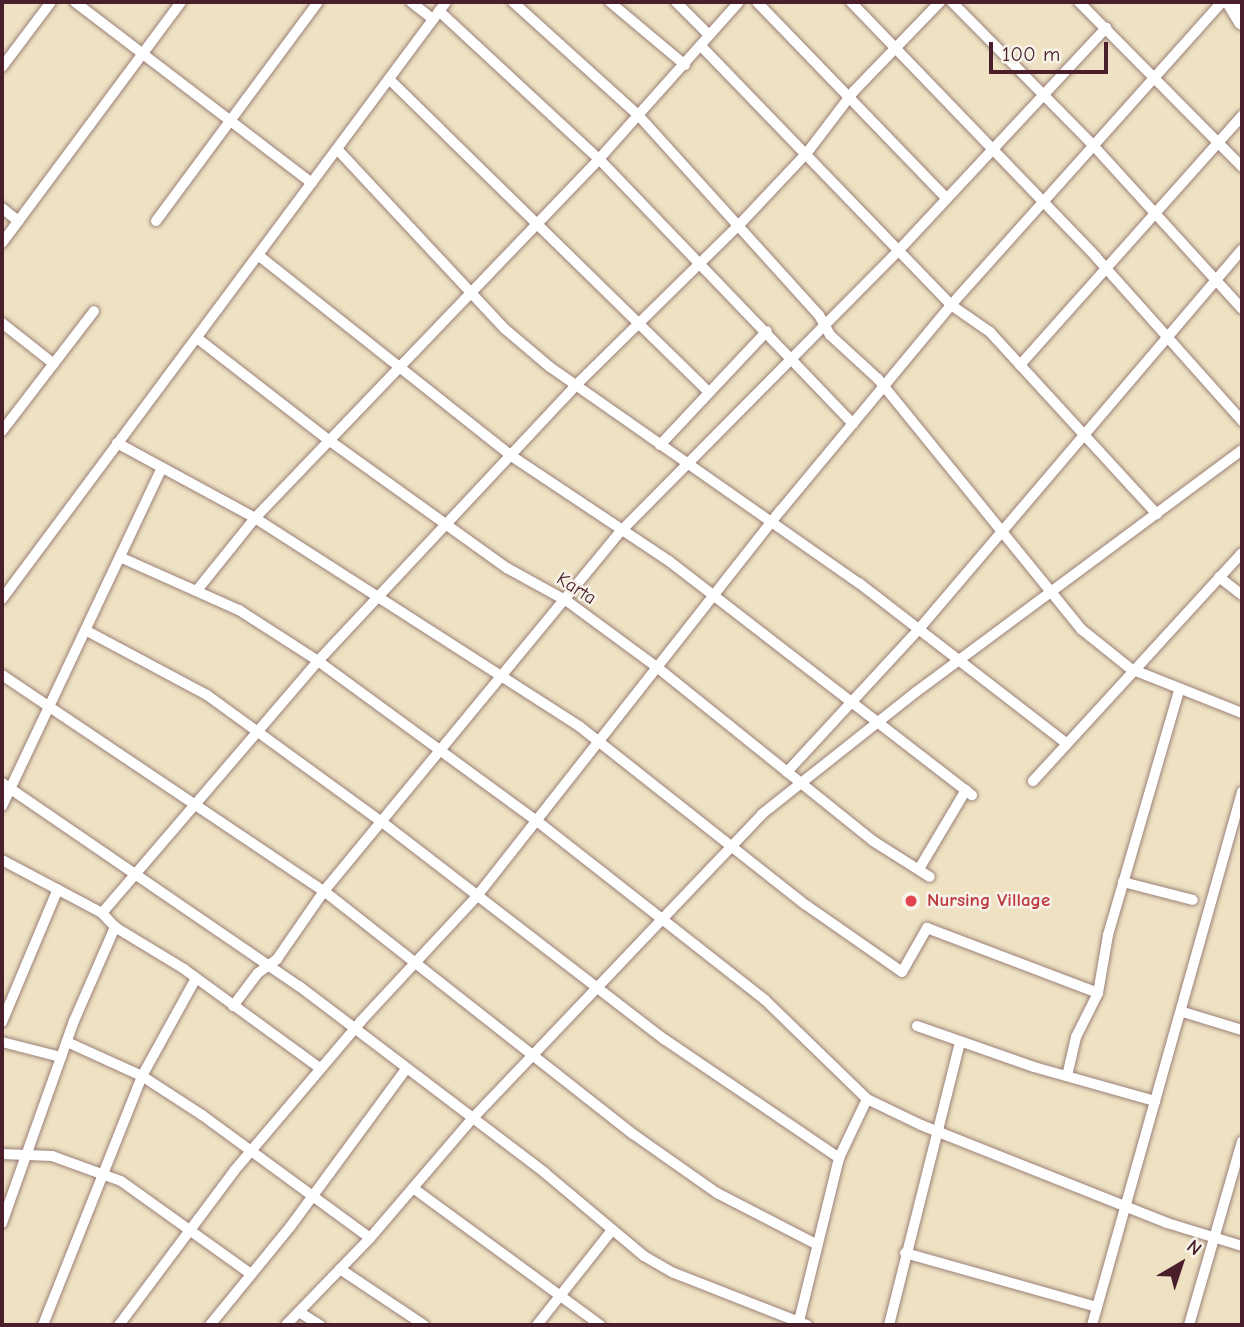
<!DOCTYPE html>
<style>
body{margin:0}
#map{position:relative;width:1244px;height:1327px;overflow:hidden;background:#eee2c3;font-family:"Comic Neue",sans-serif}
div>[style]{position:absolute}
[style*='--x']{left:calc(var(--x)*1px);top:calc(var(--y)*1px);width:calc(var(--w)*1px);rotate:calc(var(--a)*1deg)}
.roads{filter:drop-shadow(0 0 2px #9c8077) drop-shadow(0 0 2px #9c8077)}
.minor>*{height:10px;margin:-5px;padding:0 5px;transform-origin:5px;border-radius:5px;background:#fff}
.trunk>*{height:16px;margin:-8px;padding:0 8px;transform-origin:8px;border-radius:8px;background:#fff}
.dots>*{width:19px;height:19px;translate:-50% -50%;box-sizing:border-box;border:4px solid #f7f3e8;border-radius:50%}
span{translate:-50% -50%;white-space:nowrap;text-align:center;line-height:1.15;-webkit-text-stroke:5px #f7f3e8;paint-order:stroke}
.street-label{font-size:19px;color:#4a1f2b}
.health-label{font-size:19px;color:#be3a42;font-weight:700}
.left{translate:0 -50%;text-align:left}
.frame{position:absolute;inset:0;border:4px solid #4a1f2b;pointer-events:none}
.north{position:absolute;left:1146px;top:1229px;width:70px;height:70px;-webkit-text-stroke:5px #f7f3e8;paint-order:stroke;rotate:39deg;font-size:19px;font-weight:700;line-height:28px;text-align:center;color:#4a1f2b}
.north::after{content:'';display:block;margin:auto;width:24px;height:32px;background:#4a1f2b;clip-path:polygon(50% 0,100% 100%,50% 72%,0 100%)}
.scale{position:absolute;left:989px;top:42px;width:119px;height:32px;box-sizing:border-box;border:4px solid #4a1f2b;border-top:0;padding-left:9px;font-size:21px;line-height:24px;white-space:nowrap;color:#4a1f2b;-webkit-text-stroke:5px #f7f3e8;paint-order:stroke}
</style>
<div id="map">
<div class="roads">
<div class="minor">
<div style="--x:75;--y:2;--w:298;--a:37.4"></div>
<div style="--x:411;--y:2;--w:28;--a:38"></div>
<div style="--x:513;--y:2;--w:170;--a:42.1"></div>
<div style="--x:639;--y:116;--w:268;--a:47.9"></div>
<div style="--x:819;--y:315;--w:23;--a:61"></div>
<div style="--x:830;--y:335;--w:65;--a:42.5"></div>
<div style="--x:878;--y:379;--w:322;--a:50.9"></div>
<div style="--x:1081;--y:629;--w:64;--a:38.7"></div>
<div style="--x:1131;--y:669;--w:119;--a:21.6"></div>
<div style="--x:610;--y:2;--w:98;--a:40"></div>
<div style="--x:676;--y:2;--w:47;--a:45"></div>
<div style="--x:757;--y:2;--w:272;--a:46"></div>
<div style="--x:851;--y:2;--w:354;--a:46.1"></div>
<div style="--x:1096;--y:257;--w:220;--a:48.3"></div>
<div style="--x:952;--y:2;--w:199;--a:45.4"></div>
<div style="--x:1092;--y:144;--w:223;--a:47.7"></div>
<div style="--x:1079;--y:2;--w:232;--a:45.3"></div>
<div style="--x:439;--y:11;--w:218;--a:42.8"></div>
<div style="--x:599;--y:159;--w:367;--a:46.2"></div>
<div style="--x:701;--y:46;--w:360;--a:46"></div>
<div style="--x:951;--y:305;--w:47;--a:34.7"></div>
<div style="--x:990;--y:332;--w:247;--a:47.5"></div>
<div style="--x:2;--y:67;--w:81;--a:-53"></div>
<div style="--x:389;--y:79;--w:448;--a:44.4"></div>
<div style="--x:337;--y:149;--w:246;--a:47"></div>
<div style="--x:505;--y:329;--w:59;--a:40.2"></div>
<div style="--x:550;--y:367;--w:377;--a:35"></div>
<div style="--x:859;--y:583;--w:262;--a:37.7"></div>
<div style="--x:2;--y:208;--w:21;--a:39"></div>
<div style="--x:156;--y:221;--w:272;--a:-53.5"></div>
<div style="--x:2;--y:243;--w:300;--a:-53.4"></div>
<div style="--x:258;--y:255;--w:322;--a:38.4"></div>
<div style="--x:510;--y:455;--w:191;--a:33.7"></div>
<div style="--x:669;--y:561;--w:383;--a:37.7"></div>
<div style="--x:2;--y:323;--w:66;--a:38.3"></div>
<div style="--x:197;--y:338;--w:168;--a:37.8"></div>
<div style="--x:330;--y:441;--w:218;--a:35.7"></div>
<div style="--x:507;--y:568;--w:68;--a:28.8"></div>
<div style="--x:567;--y:601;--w:113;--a:36.4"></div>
<div style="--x:658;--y:668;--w:276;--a:38.8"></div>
<div style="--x:873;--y:841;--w:67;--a:32.3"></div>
<div style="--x:1020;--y:365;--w:334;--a:-48.3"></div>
<div style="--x:2;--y:431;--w:151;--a:-52.5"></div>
<div style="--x:117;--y:443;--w:157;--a:28.5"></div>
<div style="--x:255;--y:518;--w:385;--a:32.7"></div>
<div style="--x:579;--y:726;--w:289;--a:38.3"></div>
<div style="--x:806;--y:905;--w:117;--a:34.9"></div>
<div style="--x:902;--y:972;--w:51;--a:-60.4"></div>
<div style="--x:927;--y:928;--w:183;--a:20.8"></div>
<div style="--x:660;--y:445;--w:156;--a:-46.8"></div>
<div style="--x:122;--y:558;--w:128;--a:24"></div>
<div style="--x:239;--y:610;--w:94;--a:32.8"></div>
<div style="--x:318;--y:661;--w:271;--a:36.2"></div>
<div style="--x:537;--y:821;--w:290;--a:38.1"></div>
<div style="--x:765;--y:1000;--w:142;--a:44.1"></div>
<div style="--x:867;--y:1099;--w:60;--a:25.7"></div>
<div style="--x:921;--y:1125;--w:265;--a:21.7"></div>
<div style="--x:1167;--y:1223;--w:78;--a:17"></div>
<div style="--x:1219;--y:577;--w:29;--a:38"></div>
<div style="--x:198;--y:589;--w:91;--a:-51.2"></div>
<div style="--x:255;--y:518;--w:497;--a:-46.2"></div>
<div style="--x:599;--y:159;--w:210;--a:-48.3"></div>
<div style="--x:2;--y:599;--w:744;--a:-53.36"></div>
<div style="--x:87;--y:631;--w:136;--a:28.1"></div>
<div style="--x:207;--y:695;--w:216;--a:36"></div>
<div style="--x:382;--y:822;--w:356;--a:37.6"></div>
<div style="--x:664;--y:1039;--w:212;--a:34.2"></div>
<div style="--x:2;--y:675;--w:388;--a:33.9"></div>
<div style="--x:324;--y:891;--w:393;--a:38.2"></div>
<div style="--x:633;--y:1134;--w:103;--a:35.1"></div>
<div style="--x:717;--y:1193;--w:111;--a:27.3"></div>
<div style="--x:787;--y:772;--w:195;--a:-47.3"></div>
<div style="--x:919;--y:629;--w:498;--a:-49.6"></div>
<div style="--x:1033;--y:781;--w:309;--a:-47.5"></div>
<div style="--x:2;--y:783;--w:360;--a:34.4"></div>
<div style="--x:299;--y:986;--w:309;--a:37.2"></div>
<div style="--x:545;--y:1173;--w:129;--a:40"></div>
<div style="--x:644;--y:1256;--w:34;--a:30"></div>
<div style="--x:674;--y:1273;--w:143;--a:21.4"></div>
<div style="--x:2;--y:806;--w:374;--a:-64.7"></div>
<div style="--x:2;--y:860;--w:113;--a:27.9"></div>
<div style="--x:102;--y:913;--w:19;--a:47"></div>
<div style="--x:115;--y:927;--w:81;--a:31.3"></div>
<div style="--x:184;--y:969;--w:168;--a:36.1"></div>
<div style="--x:919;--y:869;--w:92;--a:-59.3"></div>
<div style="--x:1123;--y:882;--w:72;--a:14.4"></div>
<div style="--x:102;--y:913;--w:332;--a:-49.4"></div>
<div style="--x:318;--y:661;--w:376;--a:-46.9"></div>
<div style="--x:575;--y:386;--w:230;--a:-44.5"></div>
<div style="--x:739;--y:225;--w:98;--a:-46.7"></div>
<div style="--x:806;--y:154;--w:79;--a:-52.7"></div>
<div style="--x:854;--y:91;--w:124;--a:-46"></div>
<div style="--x:233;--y:1006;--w:41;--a:-52.9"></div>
<div style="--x:258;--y:973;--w:24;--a:-36"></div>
<div style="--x:277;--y:959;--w:83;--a:-55.3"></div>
<div style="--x:324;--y:891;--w:468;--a:-50.5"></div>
<div style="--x:622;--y:530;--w:394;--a:-45.3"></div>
<div style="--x:899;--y:250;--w:304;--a:-47"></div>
<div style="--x:1183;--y:1012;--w:62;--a:17"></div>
<div style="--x:2;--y:1022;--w:144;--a:-67.2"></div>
<div style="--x:917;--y:1026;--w:124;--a:19.3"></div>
<div style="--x:1034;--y:1067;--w:126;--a:15.7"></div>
<div style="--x:2;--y:1042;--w:61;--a:14.3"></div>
<div style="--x:67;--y:1042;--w:82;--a:24.4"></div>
<div style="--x:142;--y:1076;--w:72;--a:33"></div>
<div style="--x:202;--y:1115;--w:208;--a:36.2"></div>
<div style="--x:1067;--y:1076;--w:40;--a:-77"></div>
<div style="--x:1076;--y:1037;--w:49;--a:-63.4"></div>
<div style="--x:1098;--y:993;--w:59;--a:-80.2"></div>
<div style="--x:1108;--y:935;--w:254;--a:-73.8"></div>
<div style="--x:2;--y:1154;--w:50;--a:2.3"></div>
<div style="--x:52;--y:1156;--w:73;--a:19.9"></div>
<div style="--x:121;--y:1181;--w:160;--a:35.6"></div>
<div style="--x:413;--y:1188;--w:232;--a:36.2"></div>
<div style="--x:2;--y:1223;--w:214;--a:-70.4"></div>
<div style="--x:74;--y:1021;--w:103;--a:-66.4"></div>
<div style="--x:905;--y:1253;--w:199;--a:15.7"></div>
<div style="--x:340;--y:1269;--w:101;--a:33.7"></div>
<div style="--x:299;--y:1312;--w:25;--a:32"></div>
<div style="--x:43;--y:1325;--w:268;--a:-68.3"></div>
<div style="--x:142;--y:1076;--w:112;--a:-61.1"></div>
<div style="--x:119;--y:1325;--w:192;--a:-53.2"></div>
<div style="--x:234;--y:1171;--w:197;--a:-49.7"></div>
<div style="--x:361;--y:1021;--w:171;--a:-47.1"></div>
<div style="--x:477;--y:896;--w:491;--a:-51.8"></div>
<div style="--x:781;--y:510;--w:266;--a:-50.3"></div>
<div style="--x:951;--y:305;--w:407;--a:-48.2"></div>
<div style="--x:210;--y:1325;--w:127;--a:-50.8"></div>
<div style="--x:290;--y:1227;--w:196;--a:-53.7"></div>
<div style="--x:286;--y:1325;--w:121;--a:-46"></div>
<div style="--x:370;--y:1238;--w:155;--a:-49.4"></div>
<div style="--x:471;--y:1120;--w:422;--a:-46.4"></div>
<div style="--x:762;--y:814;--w:196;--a:-38.4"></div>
<div style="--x:916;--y:692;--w:406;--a:-36.6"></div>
<div style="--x:537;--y:1325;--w:121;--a:-51.7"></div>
<div style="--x:798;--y:1325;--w:172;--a:-76.2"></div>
<div style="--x:839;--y:1158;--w:65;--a:-64.6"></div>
<div style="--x:889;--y:1325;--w:292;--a:-75.9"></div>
<div style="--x:1092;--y:1325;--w:554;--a:-74.28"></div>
<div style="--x:1189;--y:1325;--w:191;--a:-73.9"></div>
</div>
<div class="trunk">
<div style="--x:1230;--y:2;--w:23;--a:59"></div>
</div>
</div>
<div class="dots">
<div style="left:911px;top:901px;background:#e0444e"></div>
</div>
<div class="street-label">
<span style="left:576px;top:589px;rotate:33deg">Karta</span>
</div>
<div class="health-label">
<span class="left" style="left:927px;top:901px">Nursing Village</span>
</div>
<div class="frame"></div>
<div class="north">N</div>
<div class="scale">100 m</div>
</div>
